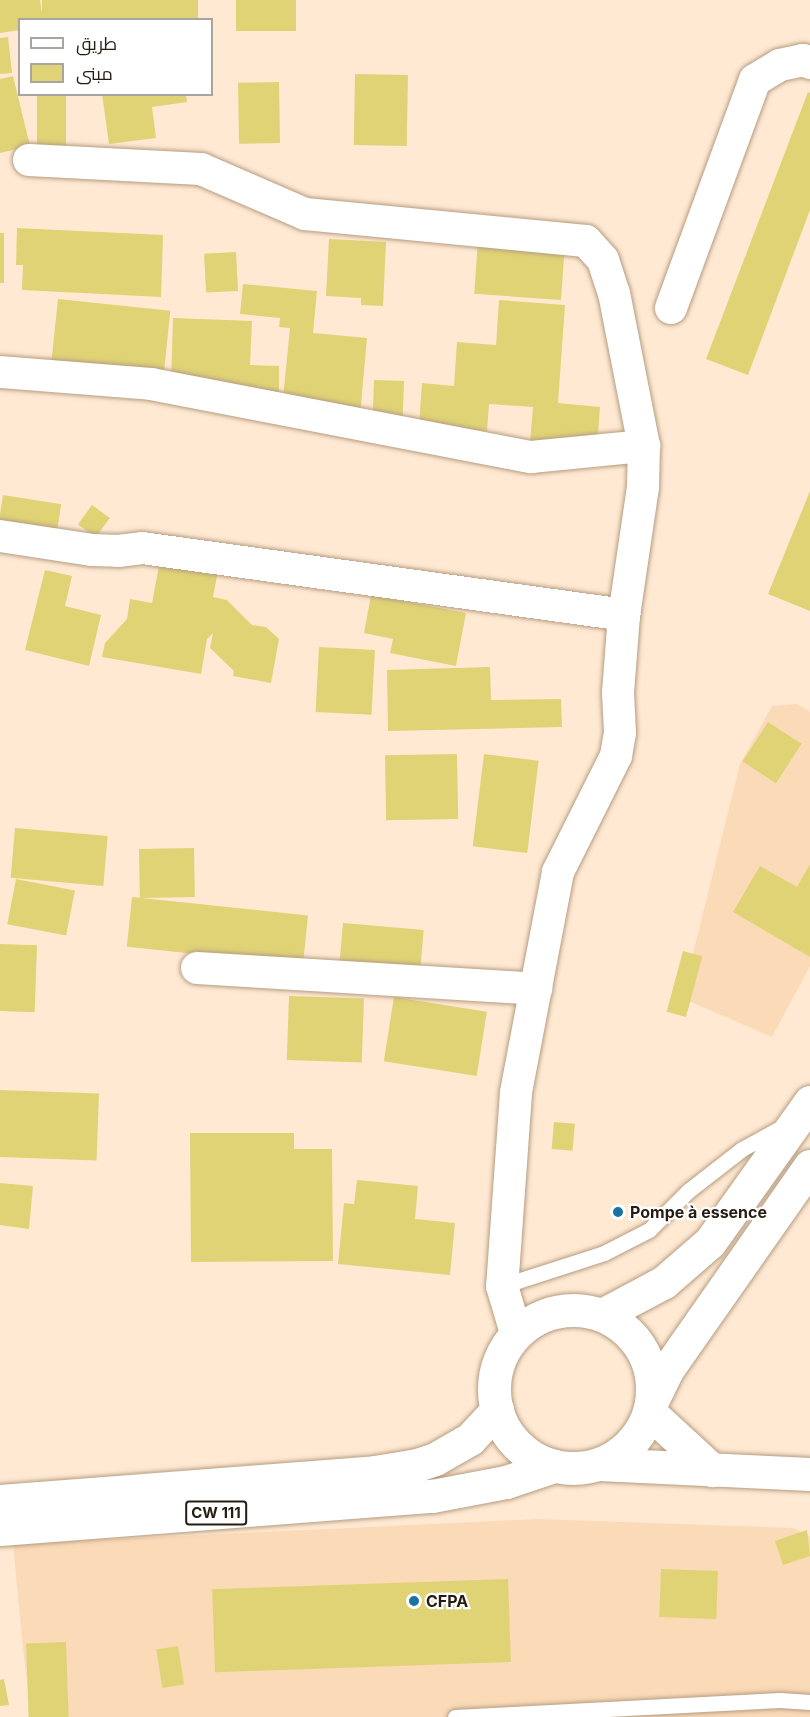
<!DOCTYPE html>
<meta charset="utf-8">
<style>
body{margin:0}
#map{position:relative;width:810px;height:1717px;overflow:hidden;background:#ffe9d2;font-family:Inter,Cairo,sans-serif}
div>[style]{position:absolute}
[style*='--x']{left:calc(var(--x)*1px);top:calc(var(--y)*1px);width:calc(var(--w)*1px);rotate:calc(var(--a)*1deg)}
.built>*{inset:0;background:#fbdab7}
.building>*{inset:0;background:#dfd376;transform-origin:0 0}
.roads{filter:drop-shadow(0 0 2px #b69d82) drop-shadow(0 0 2px #b69d82)}
.service>*{height:15px;margin:-7.5px;padding:0 7.5px;transform-origin:7.5px;border-radius:7.5px;background:#fff}
.minor>*{height:32px;margin:-16px;padding:0 16px;transform-origin:16px;border-radius:16px;background:#fff}
.tertiary>*{height:33px;margin:-16.5px;padding:0 16.5px;transform-origin:16.5px;border-radius:16.5px;background:#fff}
.primary>*{height:33px;margin:-16.5px;padding:0 16.5px;transform-origin:16.5px;border-radius:16.5px;background:#fff}
.primary>.ring{margin:-16.5px;padding:0;box-sizing:content-box;background:none;border:33px solid #fff;border-radius:50%}
.dots>*{width:16px;height:16px;translate:-50% -50%;box-sizing:border-box;border:3px solid #fff;border-radius:50%}
span{translate:-50% -50%;white-space:nowrap;text-align:center;line-height:1.15;-webkit-text-stroke:4.5px #fff;paint-order:stroke}
.shield-label span{padding:2px 4px;background:#fff;border:2px solid;border-radius:4px;-webkit-text-stroke-width:0}
.shield-label{font-size:15px;color:#261c12;font-weight:700}
.poi-label{font-size:16px;color:#261c12;font-weight:700}
.left{translate:0 -50%;text-align:left}
.legend{position:absolute;left:18px;top:18px;width:195px;height:78px;box-sizing:border-box;background:#fff;border:2px solid #a8a4a0;margin:0;padding:8px 10px;list-style:none;font-size:18px;color:#261c12}
.legend li{display:flex;align-items:center;gap:12px;height:30px}
.legend b{width:30px;border:2px solid #a8a4a0}
</style>
<div id="map">
<div class="built">
<div style="clip-path:polygon(797px 704px,810px 712px,810px 966px,772px 1037px,682px 998px,740px 764px,772px 706px)"></div>
<div style="clip-path:polygon(538px 1519px,793px 1528px,810px 1536px,810px 1717px,32px 1717px,24px 1658px,13px 1544px)"></div>
</div>
<div class="building">
<div style="clip-path:polygon(0 0,40px 0,43px 20px,20px 20px,20px 30px,0 33px)"></div>
<div style="left:42px;top:0;width:156px;height:20px"></div>
<div style="left:236px;top:0;width:60px;height:31px"></div>
<div style="clip-path:polygon(8px 37px,12px 73px,0 74px,0 38px)"></div>
<div style="left:355px;top:74px;width:53px;height:71px;rotate:1deg"></div>
<div style="clip-path:polygon(13px 76px,30px 146px,0 153px,0 79px)"></div>
<div style="left:279px;top:82px;width:61px;height:41px;rotate:89deg"></div>
<div style="clip-path:polygon(808px 92px,810px 93px,810px 210px,748px 375px,706px 359px)"></div>
<div style="left:37px;top:94px;width:29px;height:62px"></div>
<div style="clip-path:polygon(102px 94px,186px 94px,187px 102px,152px 107px,156px 138px,109px 144px)"></div>
<div style="clip-path:polygon(17px 228px,163px 235px,161px 297px,22px 290px,23px 265px,16px 265px)"></div>
<div style="left:0;top:233px;width:4px;height:50px"></div>
<div style="clip-path:polygon(329px 239px,386px 242px,383px 306px,361px 305px,361px 298px,326px 296px)"></div>
<div style="left:478px;top:240px;width:87px;height:54px;rotate:4deg"></div>
<div style="left:236px;top:252px;width:39px;height:32px;rotate:87deg"></div>
<div style="clip-path:polygon(243px 284px,317px 291px,313px 333px,367px 338px,360px 416px,282px 408px,290px 328px,279px 327px,280px 318px,240px 314px)"></div>
<div style="left:58px;top:299px;width:113px;height:72px;rotate:6deg"></div>
<div style="clip-path:polygon(499px 300px,565px 305px,558px 403px,600px 407px,597px 448px,530px 443px,533px 407px,489px 404px,487px 431px,419px 425px,422px 383px,454px 386px,457px 342px,496px 345px)"></div>
<div style="clip-path:polygon(173px 318px,252px 321px,250px 365px,279px 366px,279px 394px,171px 385px)"></div>
<div style="left:374px;top:380px;width:30px;height:40px;rotate:2deg"></div>
<div style="clip-path:polygon(810px 491px,810px 611px,768px 594px)"></div>
<div style="left:3px;top:495px;width:59px;height:38px;rotate:9deg"></div>
<div style="left:92px;top:505px;width:22px;height:24px;rotate:36deg"></div>
<div style="clip-path:polygon(159px 566px,219px 566px,213px 597px,227px 600px,252px 625px,266px 627px,279px 639px,271px 683px,233px 676px,234px 671px,210px 648px,213px 633px,207px 639px,201px 674px,102px 657px,105px 643px,127px 619px,130px 599px,152px 603px)"></div>
<div style="clip-path:polygon(45px 570px,72px 576px,65px 606px,101px 615px,89px 666px,25px 650px)"></div>
<div style="clip-path:polygon(371px 595px,466px 613px,456px 666px,390px 653px,393px 639px,364px 633px)"></div>
<div style="left:319px;top:647px;width:56px;height:65px;rotate:3deg"></div>
<div style="clip-path:polygon(490px 667px,491px 700px,561px 699px,562px 727px,388px 731px,387px 670px)"></div>
<div style="left:768px;top:722px;width:40px;height:47px;rotate:33deg"></div>
<div style="left:457px;top:754px;width:65px;height:72px;rotate:89deg"></div>
<div style="left:484px;top:754px;width:55px;height:93px;rotate:7deg"></div>
<div style="left:15px;top:828px;width:93px;height:50px;rotate:5deg"></div>
<div style="left:194px;top:848px;width:49px;height:55px;rotate:89deg"></div>
<div style="clip-path:polygon(810px 864px,810px 957px,733px 912px,760px 866px,797px 887px)"></div>
<div style="left:16px;top:879px;width:60px;height:46px;rotate:11deg"></div>
<div style="left:132px;top:897px;width:177px;height:50px;rotate:6deg"></div>
<div style="left:343px;top:923px;width:81px;height:42px;rotate:5deg"></div>
<div style="left:0;top:944px;width:37px;height:67px;rotate:2deg"></div>
<div style="left:683px;top:951px;width:20px;height:63px;rotate:15deg"></div>
<div style="left:289px;top:996px;width:75px;height:64px;rotate:2deg"></div>
<div style="left:394px;top:997px;width:94px;height:65px;rotate:9deg"></div>
<div style="left:0;top:1090px;width:99px;height:67px;rotate:2deg"></div>
<div style="left:554px;top:1122px;width:21px;height:27px;rotate:5deg"></div>
<div style="clip-path:polygon(190px 1133px,294px 1133px,294px 1149px,332px 1149px,333px 1261px,191px 1262px)"></div>
<div style="clip-path:polygon(357px 1180px,418px 1186px,415px 1219px,455px 1223px,450px 1275px,338px 1264px,344px 1203px,354px 1204px)"></div>
<div style="clip-path:polygon(0 1183px,33px 1186px,29px 1229px,0 1225px)"></div>
<div style="clip-path:polygon(807px 1530px,810px 1556px,783px 1565px,775px 1541px)"></div>
<div style="left:661px;top:1569px;width:57px;height:48px;rotate:2deg"></div>
<div style="left:508px;top:1579px;width:83px;height:296px;rotate:88deg"></div>
<div style="left:66px;top:1642px;width:75px;height:40px;rotate:88deg"></div>
<div style="left:178px;top:1646px;width:39px;height:22px;rotate:81deg"></div>
<div style="clip-path:polygon(4px 1679px,9px 1705px,0 1706px,0 1680px)"></div>
</div>
<div class="roads">
<div class="service">
<div style="--x:502;--y:1286;--w:107;--a:-17.9"></div>
<div style="--x:604;--y:1253;--w:51;--a:-27.1"></div>
<div style="--x:649;--y:1230;--w:55;--a:-45"></div>
<div style="--x:688;--y:1191;--w:68;--a:-37.9"></div>
<div style="--x:742;--y:1149;--w:48;--a:-28.7"></div>
<div style="--x:455;--y:1717;--w:325;--a:-3"></div>
<div style="--x:780;--y:1700;--w:30;--a:4"></div>
</div>
<div class="minor">
<div style="--x:29;--y:160;--w:172;--a:3"></div>
<div style="--x:201;--y:169;--w:113;--a:23.4"></div>
<div style="--x:305;--y:214;--w:282;--a:5.5"></div>
<div style="--x:586;--y:241;--w:25;--a:48"></div>
<div style="--x:603;--y:260;--w:35;--a:72"></div>
<div style="--x:614;--y:293;--w:156;--a:78.9"></div>
<div style="--x:644;--y:446;--w:41;--a:91.4"></div>
<div style="--x:643;--y:487;--w:129;--a:98.4"></div>
<div style="--x:624;--y:615;--w:78;--a:94.4"></div>
<div style="--x:618;--y:693;--w:40;--a:87.1"></div>
<div style="--x:620;--y:733;--w:23;--a:100"></div>
<div style="--x:616;--y:756;--w:130;--a:116.6"></div>
<div style="--x:558;--y:872;--w:225;--a:100.8"></div>
<div style="--x:516;--y:1093;--w:194;--a:94.1"></div>
<div style="--x:502;--y:1286;--w:49;--a:73.4"></div>
<div style="--x:671;--y:308;--w:243;--a:-69.8"></div>
<div style="--x:755;--y:80;--w:29;--a:-31"></div>
<div style="--x:780;--y:65;--w:24;--a:-12"></div>
<div style="--x:803;--y:60;--w:8;--a:23"></div>
<div style="--x:0;--y:372;--w:151;--a:4.5"></div>
<div style="--x:151;--y:384;--w:387;--a:10.9"></div>
<div style="--x:531;--y:457;--w:114;--a:-5.6"></div>
<div style="--x:0;--y:536;--w:94;--a:8.6"></div>
<div style="--x:93;--y:550;--w:25;--a:2"></div>
<div style="--x:118;--y:551;--w:24;--a:-7"></div>
<div style="--x:142;--y:548;--w:487;--a:7.9"></div>
<div style="--x:197;--y:968;--w:340;--a:3.5"></div>
</div>
<div class="tertiary">
<div style="--x:649;--y:1412;--w:86;--a:42.6"></div>
<div style="--x:599;--y:1464;--w:211;--a:2.7"></div>
</div>
<div class="primary">
<div class="ring" style="left:494px;top:1310px;width:125px;height:125px"></div>
<div style="--x:602;--y:1315;--w:70;--a:-28"></div>
<div style="--x:664;--y:1282;--w:61;--a:-41"></div>
<div style="--x:710;--y:1242;--w:172;--a:-54.5"></div>
<div style="--x:651;--y:1403;--w:37;--a:-64"></div>
<div style="--x:667;--y:1370;--w:249;--a:-55"></div>
<div style="--x:0;--y:1501;--w:376;--a:-4.4"></div>
<div style="--x:375;--y:1472;--w:43;--a:-9.5"></div>
<div style="--x:417;--y:1465;--w:19;--a:-18"></div>
<div style="--x:435;--y:1459;--w:40;--a:-29.7"></div>
<div style="--x:470;--y:1439;--w:40;--a:-47"></div>
<div style="--x:0;--y:1529;--w:433;--a:-4.4"></div>
<div style="--x:432;--y:1496;--w:75;--a:-10.7"></div>
<div style="--x:506;--y:1482;--w:51;--a:-18.4"></div>
</div>
</div>
<div class="dots">
<div style="left:618px;top:1212px;background:#1a73a2"></div>
<div style="left:414px;top:1601px;background:#1a73a2"></div>
</div>
<div class="shield-label">
<span style="left:216px;top:1513px">CW 111</span>
</div>
<div class="poi-label">
<span class="left" style="left:630px;top:1212px">Pompe à essence</span>
<span class="left" style="left:426px;top:1601px">CFPA</span>
</div>
<ul class="legend">
<li><b style="height:8px;background:#fff"></b>طريق</li>
<li><b style="height:16px;background:#dfd376"></b>مبنى</li>
</ul>
</div>
